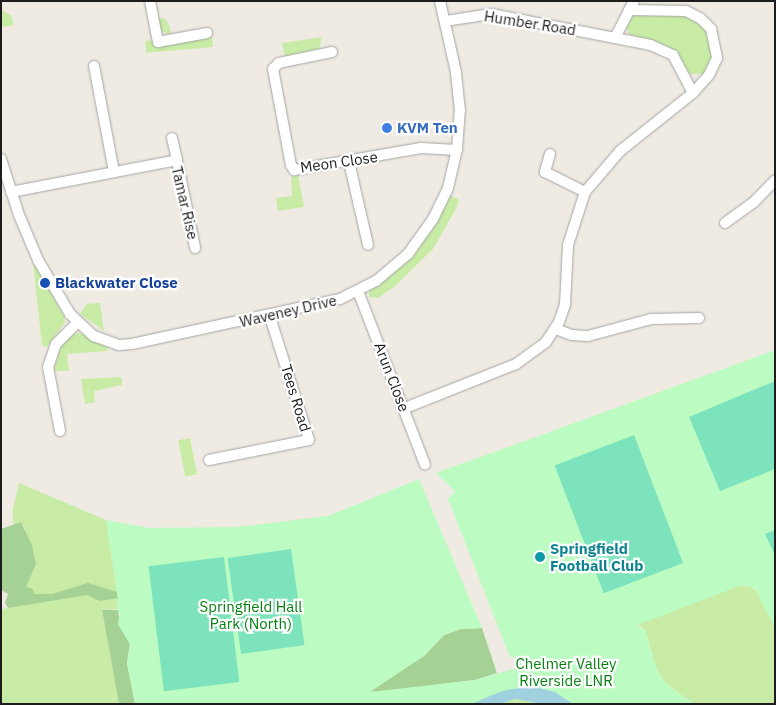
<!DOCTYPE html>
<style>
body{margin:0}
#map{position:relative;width:776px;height:705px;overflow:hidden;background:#efebe3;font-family:"IBM Plex Sans",sans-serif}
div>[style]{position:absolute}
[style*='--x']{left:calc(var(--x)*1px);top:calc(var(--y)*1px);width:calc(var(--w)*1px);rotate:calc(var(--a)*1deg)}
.grass>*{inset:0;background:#c8eca5;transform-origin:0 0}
.forest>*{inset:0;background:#a6d195}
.park>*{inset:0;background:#bcfcc2}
.pitch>*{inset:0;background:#7ce3bc;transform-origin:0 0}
.water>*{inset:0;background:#a0d1df}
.roads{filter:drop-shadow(0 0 1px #a4a4a4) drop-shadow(0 0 1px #a4a4a4)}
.minor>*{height:10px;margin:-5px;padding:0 5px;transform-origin:5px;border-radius:5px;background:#fff}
.dots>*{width:14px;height:14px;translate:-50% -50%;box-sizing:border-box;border:2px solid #fff;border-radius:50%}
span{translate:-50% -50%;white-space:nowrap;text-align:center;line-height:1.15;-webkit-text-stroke:4.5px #fff;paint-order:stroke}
.street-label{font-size:15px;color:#1d1d1d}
.shop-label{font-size:15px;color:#366cbe;font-weight:700}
.left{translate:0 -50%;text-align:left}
.transit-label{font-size:15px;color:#164399;font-weight:700}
.culture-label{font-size:15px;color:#0d838f;font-weight:700}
.park-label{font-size:15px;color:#058111}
.frame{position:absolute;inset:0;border:2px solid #1d1d1d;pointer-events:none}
</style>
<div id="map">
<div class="grass">
<div style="clip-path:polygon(1px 10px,11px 15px,14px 25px,1px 27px)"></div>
<div style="clip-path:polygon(634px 15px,685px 15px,698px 22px,708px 33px,713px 57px,705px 74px,690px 74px,679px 57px,666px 45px,629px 34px,626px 26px)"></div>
<div style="clip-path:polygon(164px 18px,168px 23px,172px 35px,160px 31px,158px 19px)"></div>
<div style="left:212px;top:35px;width:12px;height:67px;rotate:85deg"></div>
<div style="clip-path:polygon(322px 37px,319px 50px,285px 57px,282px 43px)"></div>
<div style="clip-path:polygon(298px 175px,304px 207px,278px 211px,276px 198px,292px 196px,291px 177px)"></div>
<div style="clip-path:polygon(450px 195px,459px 200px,457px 207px,433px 249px,394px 287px,378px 298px,369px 297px,369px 289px,416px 253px)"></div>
<div style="clip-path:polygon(33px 263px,64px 315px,65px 322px,47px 347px,42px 345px)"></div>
<div style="clip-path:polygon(100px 303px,104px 331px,80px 314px,87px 304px)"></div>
<div style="clip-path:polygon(80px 333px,107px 346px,107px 351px,67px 354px,69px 371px,54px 371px,61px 347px,73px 334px)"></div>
<div style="clip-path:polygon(122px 377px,122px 385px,94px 391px,95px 402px,85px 404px,81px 379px)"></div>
<div style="left:190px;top:438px;width:37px;height:12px;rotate:79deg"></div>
<div style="clip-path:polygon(19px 483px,106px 520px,118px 598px,117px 609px,102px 610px,119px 704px,1px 704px,1px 609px,31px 604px,25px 587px,36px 564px,24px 526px,13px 524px,13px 509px)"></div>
<div style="clip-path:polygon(749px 585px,758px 593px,775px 628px,775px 704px,694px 704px,665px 683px,657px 670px,645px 630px,637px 624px,735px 586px)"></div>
<div style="clip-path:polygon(516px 699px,537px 701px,542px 704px,499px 704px)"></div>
</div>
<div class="forest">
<div style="clip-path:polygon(21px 522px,32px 545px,36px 564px,26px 587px,33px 589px,34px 594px,52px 594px,88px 583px,117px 592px,118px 598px,100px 601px,87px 595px,8px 608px,5px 603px,8px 594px,1px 590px,1px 529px)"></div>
<div style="clip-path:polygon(102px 610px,118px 610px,121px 629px,130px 644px,127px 663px,135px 704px,119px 704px)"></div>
<div style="clip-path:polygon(482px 628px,497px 673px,475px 680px,282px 704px,424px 656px,444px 635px,461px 629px)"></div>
</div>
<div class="park">
<div style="clip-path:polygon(775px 350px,775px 628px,755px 589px,742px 585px,637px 625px,645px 630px,657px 670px,665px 683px,694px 704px,542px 704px,516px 699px,499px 704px,135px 704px,127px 663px,130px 644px,118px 624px,120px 614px,117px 609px,118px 598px,106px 520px,149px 528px,237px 527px,328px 516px,419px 479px,482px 628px,461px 629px,444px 635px,424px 656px,370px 692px,475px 680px,516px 668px,517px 658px,510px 657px,448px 499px,455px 491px,436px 473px)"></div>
</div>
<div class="pitch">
<div style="clip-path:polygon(775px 381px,775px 469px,720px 491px,689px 417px)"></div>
<div style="left:634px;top:435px;width:137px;height:85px;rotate:69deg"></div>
<div style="clip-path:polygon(775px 530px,775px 555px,765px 534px)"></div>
<div style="left:291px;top:549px;width:97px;height:64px;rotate:82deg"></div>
<div style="left:224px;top:557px;width:126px;height:76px;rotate:83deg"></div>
</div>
<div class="water">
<div style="clip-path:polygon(531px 686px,555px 692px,573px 704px,542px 704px,516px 699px,499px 704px,471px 704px,502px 691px)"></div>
</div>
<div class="roads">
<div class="minor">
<div style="--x:150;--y:1;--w:42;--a:79"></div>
<div style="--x:158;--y:42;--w:50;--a:-10.4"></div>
<div style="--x:629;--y:10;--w:57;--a:1"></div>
<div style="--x:686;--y:11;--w:16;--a:27"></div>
<div style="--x:700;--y:18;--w:16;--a:45"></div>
<div style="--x:711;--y:29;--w:30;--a:78"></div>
<div style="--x:717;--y:58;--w:19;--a:115"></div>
<div style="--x:709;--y:75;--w:24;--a:132"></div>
<div style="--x:615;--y:38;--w:42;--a:-62.8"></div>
<div style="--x:332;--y:52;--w:54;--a:168.3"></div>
<div style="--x:279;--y:63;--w:8;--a:135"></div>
<div style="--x:273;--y:69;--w:98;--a:79.4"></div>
<div style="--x:291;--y:165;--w:6;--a:59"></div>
<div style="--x:294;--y:170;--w:129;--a:-9.8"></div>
<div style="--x:421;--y:148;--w:36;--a:3"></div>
<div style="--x:94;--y:66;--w:108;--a:79.3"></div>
<div style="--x:172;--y:138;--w:23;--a:77"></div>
<div style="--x:550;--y:154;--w:19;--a:106"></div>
<div style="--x:545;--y:172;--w:45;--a:26.6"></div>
<div style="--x:1;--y:159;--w:59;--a:72.2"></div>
<div style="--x:19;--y:215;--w:49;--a:67.1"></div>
<div style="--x:38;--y:260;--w:63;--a:59.3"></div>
<div style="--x:70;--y:314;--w:33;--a:43"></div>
<div style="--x:94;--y:336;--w:27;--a:20"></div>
<div style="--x:119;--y:345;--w:13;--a:-4"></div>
<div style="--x:132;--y:344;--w:213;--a:-12.2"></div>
<div style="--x:340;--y:299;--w:40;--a:-26.6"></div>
<div style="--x:376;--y:281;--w:42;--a:-40.2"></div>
<div style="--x:408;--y:254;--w:43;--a:-54.5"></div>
<div style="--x:433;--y:219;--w:34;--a:-64"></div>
<div style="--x:448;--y:188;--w:39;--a:-77"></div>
<div style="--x:457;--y:150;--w:39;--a:-86"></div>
<div style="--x:460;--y:111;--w:39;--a:-96"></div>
<div style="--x:456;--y:72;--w:73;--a:-102.7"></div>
<div style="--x:349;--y:162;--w:85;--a:77.1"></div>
<div style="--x:11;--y:192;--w:169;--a:-10.9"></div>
<div style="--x:177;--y:160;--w:90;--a:78.4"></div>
<div style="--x:725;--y:223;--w:36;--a:-36"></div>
<div style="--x:754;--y:202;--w:30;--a:-46"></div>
<div style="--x:358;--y:291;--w:186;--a:68.9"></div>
<div style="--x:556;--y:329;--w:17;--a:21"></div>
<div style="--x:572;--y:335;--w:16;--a:4"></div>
<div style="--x:588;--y:336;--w:65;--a:-15.1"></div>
<div style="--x:651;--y:319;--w:48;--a:-1.2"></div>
<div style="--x:405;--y:408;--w:119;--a:-21.6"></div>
<div style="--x:516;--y:364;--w:37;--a:-36"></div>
<div style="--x:546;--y:342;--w:24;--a:-57"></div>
<div style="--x:559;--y:322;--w:18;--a:-71"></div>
<div style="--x:565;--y:305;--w:60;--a:-87.1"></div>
<div style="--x:568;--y:245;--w:56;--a:-72.2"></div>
<div style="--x:585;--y:192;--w:54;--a:-49.5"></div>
<div style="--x:620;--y:151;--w:93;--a:-38.5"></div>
<div style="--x:693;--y:93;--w:43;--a:-117.8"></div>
<div style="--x:673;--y:55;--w:24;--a:-156"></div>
<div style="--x:651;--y:45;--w:163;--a:-169"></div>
<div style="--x:491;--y:14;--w:47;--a:171.3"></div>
<div style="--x:60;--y:431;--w:65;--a:-100.6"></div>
<div style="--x:48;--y:367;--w:24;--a:-71"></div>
<div style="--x:56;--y:344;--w:30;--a:-45"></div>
<div style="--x:209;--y:460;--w:102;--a:-11.3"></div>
<div style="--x:309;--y:440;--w:129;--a:-107.6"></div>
</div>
</div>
<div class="dots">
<div style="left:387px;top:128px;background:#3f7fe0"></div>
<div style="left:45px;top:283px;background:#1a4fb4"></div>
<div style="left:540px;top:557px;background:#0f9aa8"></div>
</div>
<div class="street-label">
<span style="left:530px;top:23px;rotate:9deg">Humber Road</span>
<span style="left:339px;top:162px;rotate:-8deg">Meon Close</span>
<span style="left:185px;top:203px;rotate:77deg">Tamar Rise</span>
<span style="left:288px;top:311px;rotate:-13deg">Waveney Drive</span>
<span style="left:392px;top:377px;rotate:69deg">Arun Close</span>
<span style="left:296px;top:398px;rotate:73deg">Tees Road</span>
</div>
<div class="shop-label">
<span class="left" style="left:397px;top:128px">KVM Ten</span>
</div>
<div class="transit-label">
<span class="left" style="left:55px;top:283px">Blackwater Close</span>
</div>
<div class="culture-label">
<span class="left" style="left:550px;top:557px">Springfield<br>Football Club</span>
</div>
<div class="park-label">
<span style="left:251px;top:615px">Springfield Hall<br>Park (North)</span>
<span style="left:566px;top:672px">Chelmer Valley<br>Riverside LNR</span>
</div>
<div class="frame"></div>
</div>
